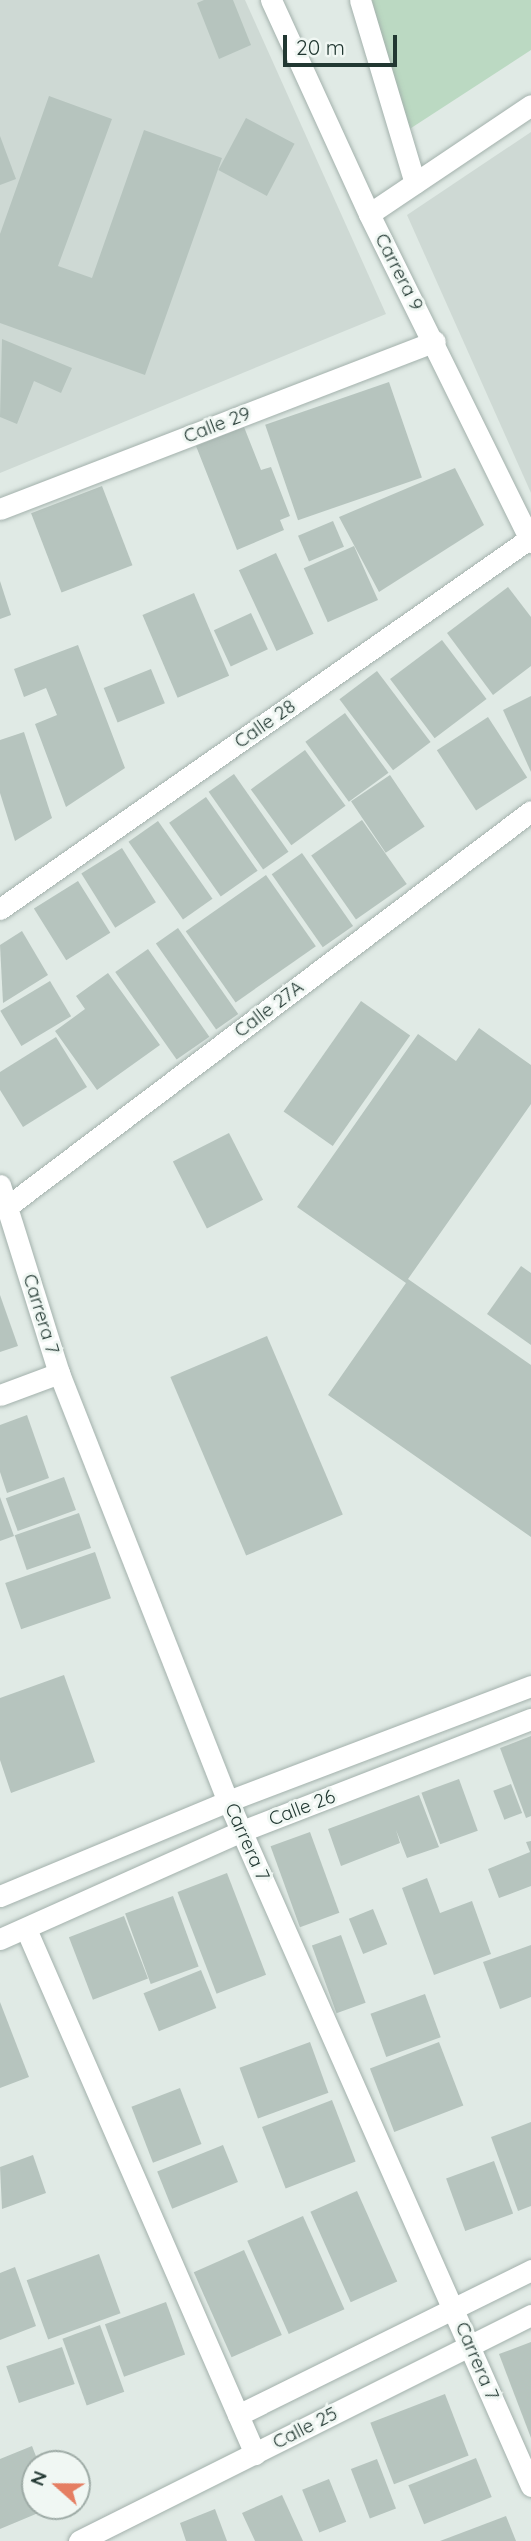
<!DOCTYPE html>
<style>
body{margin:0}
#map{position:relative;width:531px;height:2541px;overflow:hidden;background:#e0eae5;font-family:Quicksand,sans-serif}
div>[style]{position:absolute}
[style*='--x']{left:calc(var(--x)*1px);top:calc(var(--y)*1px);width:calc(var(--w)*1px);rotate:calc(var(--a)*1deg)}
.built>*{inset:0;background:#ced9d4}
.green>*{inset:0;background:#bbd9c2}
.building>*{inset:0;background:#b6c4be;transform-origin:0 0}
.roads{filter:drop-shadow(0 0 2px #a3b1ac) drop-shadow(0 0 2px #a3b1ac)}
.minor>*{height:21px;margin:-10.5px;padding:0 10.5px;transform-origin:10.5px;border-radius:10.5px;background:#fff}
span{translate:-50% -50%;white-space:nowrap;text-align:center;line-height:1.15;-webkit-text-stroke:6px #f0f7f3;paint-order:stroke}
.street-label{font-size:19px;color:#223832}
.north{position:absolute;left:21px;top:2450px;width:70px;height:70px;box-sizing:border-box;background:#f0f7f3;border:2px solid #9eaba6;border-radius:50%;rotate:291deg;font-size:19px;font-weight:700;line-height:28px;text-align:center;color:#223832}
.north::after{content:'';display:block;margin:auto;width:24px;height:32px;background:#e57e62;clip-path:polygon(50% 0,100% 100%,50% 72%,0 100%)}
.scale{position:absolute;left:283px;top:35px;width:114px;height:32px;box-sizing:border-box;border:4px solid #223832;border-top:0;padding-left:9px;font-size:21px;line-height:24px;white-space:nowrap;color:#223832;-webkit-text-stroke:5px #f0f7f3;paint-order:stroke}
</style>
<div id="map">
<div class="built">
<div style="clip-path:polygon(0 0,245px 0,386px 314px,0 473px)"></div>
<div style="clip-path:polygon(531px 132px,531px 493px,407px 215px)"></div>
</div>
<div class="green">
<div style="clip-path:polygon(372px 0,531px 0,531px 50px,405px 132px)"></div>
</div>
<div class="building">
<div style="clip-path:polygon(204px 0,233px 0,251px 45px,219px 59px,197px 3px)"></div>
<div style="clip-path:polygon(49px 96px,112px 119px,58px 266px,92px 278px,144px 130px,222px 158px,145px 375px,0 323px,0 234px)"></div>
<div style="left:246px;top:118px;width:55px;height:59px;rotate:28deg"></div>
<div style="clip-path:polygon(0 136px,16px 179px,0 185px)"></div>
<div style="clip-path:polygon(2px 339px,72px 368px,61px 393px,34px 381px,17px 424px,0 417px)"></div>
<div style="left:389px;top:382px;width:101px;height:131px;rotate:71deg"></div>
<div style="clip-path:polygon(244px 427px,261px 470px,271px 467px,290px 516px,280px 520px,284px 530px,237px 550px,196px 446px)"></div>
<div style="clip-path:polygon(455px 468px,484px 525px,379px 592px,339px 517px)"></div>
<div style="left:102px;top:486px;width:85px;height:76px;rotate:69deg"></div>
<div style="left:333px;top:521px;width:28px;height:38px;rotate:67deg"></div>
<div style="left:354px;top:546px;width:59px;height:55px;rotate:66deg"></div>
<div style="left:276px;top:553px;width:89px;height:41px;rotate:65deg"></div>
<div style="clip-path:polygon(0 581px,11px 615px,0 619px)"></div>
<div style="clip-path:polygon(508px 587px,531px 617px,531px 666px,493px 695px,447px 633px)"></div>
<div style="left:194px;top:593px;width:90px;height:56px;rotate:67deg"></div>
<div style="left:251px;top:613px;width:40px;height:41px;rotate:65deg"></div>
<div style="left:442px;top:640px;width:74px;height:65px;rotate:53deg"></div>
<div style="clip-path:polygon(78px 645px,125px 768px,66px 807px,35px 724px,57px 715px,46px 688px,24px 697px,14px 669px)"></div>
<div style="left:151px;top:669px;width:37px;height:51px;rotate:68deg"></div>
<div style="left:377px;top:671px;width:89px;height:47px;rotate:53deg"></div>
<div style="clip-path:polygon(531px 696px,531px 772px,503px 710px)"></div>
<div style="left:345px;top:713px;width:74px;height:49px;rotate:54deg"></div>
<div style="left:488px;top:717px;width:72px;height:61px;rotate:57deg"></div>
<div style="clip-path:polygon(24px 732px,52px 818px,15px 841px,0 793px,0 740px)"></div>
<div style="left:305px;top:750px;width:69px;height:67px;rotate:54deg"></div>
<div style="left:234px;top:774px;width:95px;height:31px;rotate:55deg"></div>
<div style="left:390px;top:775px;width:62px;height:47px;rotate:56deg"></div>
<div style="left:206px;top:797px;width:90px;height:45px;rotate:55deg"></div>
<div style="left:362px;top:820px;width:78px;height:62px;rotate:55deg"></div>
<div style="left:158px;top:821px;width:95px;height:36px;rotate:55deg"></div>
<div style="left:122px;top:848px;width:64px;height:48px;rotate:58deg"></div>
<div style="left:302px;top:853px;width:89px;height:37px;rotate:55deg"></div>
<div style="left:266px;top:875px;width:87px;height:98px;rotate:55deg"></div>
<div style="left:78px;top:881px;width:61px;height:52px;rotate:58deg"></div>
<div style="left:178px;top:928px;width:105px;height:27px;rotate:55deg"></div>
<div style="clip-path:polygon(22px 931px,48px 975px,3px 1003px,0 945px)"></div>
<div style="left:148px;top:949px;width:107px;height:40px;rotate:55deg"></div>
<div style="clip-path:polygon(108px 973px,160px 1045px,97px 1090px,55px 1031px,85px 1009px,76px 996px)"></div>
<div style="left:50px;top:981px;width:41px;height:58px;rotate:59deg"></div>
<div style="left:361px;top:1001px;width:60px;height:135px;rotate:35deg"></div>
<div style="clip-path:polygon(479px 1028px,531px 1065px,531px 1104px,408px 1279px,531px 1365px,531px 1537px,328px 1395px,406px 1283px,297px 1207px,418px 1034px,456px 1061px)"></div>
<div style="clip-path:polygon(56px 1037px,87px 1087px,23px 1127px,0 1090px,0 1072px)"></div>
<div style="left:229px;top:1133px;width:75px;height:63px;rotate:63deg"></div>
<div style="clip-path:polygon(521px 1266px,531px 1273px,531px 1345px,487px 1314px)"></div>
<div style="clip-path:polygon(0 1295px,18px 1346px,0 1352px)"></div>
<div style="left:267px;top:1336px;width:194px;height:105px;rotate:67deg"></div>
<div style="clip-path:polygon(27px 1415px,49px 1478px,7px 1493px,0 1472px,0 1425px)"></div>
<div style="left:64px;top:1477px;width:35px;height:62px;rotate:70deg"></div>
<div style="clip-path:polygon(0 1497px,14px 1536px,0 1541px)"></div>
<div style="left:79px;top:1513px;width:37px;height:68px;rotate:71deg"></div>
<div style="left:95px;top:1552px;width:49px;height:95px;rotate:71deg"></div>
<div style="clip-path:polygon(64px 1675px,95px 1762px,11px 1793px,0 1760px,0 1698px)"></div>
<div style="clip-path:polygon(531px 1736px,531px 1816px,526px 1818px,500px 1748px)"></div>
<div style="left:459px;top:1779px;width:55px;height:40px;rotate:70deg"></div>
<div style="left:511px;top:1784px;width:31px;height:19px;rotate:69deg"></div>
<div style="clip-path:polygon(419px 1795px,439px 1847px,407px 1858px,396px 1830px,400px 1843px,341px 1866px,328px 1829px)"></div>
<div style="left:310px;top:1832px;width:86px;height:42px;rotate:70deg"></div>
<div style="clip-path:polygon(531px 1841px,531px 1886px,499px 1898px,488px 1869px,530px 1852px,526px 1842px)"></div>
<div style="left:227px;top:1873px;width:109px;height:53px;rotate:69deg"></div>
<div style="clip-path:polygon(427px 1878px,440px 1913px,472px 1901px,491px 1954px,434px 1975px,402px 1888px)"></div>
<div style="left:173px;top:1896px;width:75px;height:51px;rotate:70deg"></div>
<div style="left:373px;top:1909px;width:38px;height:26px;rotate:68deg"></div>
<div style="left:124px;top:1916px;width:67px;height:59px;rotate:69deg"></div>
<div style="left:341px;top:1935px;width:72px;height:31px;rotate:70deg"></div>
<div style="clip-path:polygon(531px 1945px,531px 1997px,500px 2009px,483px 1962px)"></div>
<div style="left:201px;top:1970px;width:41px;height:62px;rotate:68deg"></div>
<div style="left:425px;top:1994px;width:46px;height:58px;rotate:70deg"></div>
<div style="clip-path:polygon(0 2002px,29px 2077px,0 2088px)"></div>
<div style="left:310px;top:2042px;width:54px;height:75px;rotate:70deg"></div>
<div style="left:439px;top:2042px;width:68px;height:74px;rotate:69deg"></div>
<div style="left:180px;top:2088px;width:60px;height:52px;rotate:69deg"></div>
<div style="left:332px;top:2100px;width:66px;height:75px;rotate:69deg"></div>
<div style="clip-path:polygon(531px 2122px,531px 2206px,518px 2211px,491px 2137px)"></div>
<div style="left:223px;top:2145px;width:40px;height:71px;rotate:68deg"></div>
<div style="clip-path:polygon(33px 2155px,46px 2193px,2px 2209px,0 2167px)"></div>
<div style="left:494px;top:2161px;width:56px;height:51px;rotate:70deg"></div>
<div style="left:357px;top:2191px;width:99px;height:51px;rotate:66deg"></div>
<div style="left:303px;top:2216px;width:102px;height:61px;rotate:66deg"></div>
<div style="left:244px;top:2250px;width:93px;height:55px;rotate:66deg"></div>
<div style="left:99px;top:2254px;width:63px;height:77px;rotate:70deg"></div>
<div style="clip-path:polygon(15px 2267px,36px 2326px,0 2340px,0 2273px)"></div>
<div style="left:166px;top:2302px;width:56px;height:65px;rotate:70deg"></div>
<div style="left:100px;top:2325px;width:71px;height:40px;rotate:70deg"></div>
<div style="clip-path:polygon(531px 2342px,531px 2438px,499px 2354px)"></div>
<div style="left:62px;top:2347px;width:39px;height:59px;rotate:71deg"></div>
<div style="left:445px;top:2394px;width:66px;height:80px;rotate:69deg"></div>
<div style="clip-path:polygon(32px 2446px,39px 2464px,35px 2464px,35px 2506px,55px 2506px,0 2529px,0 2459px)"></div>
<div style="left:476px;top:2458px;width:42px;height:73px;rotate:68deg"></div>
<div style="left:377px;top:2459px;width:53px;height:28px;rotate:69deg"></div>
<div style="left:329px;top:2479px;width:46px;height:29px;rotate:68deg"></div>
<div style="clip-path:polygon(282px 2495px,303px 2541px,255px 2541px,242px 2513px)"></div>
<div style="clip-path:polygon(215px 2509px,227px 2541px,186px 2541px,180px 2523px)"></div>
<div style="clip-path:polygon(506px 2516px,516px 2541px,440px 2541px)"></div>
</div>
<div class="roads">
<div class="minor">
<div style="--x:271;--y:0;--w:235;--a:65.4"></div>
<div style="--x:369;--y:214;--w:366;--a:63.7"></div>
<div style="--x:360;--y:0;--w:191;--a:73.3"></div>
<div style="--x:369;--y:214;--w:195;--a:-33.9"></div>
<div style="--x:0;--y:509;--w:466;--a:-21.1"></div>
<div style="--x:0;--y:909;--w:646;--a:-34.97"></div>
<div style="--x:0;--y:1185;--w:197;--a:72.6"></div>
<div style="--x:59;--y:1373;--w:460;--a:68.5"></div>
<div style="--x:228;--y:1801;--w:749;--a:66.14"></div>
<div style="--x:8;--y:1206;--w:655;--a:-37.06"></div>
<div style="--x:0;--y:1395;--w:63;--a:-20.4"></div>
<div style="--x:0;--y:1896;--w:247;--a:-22.6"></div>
<div style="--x:228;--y:1801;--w:324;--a:-20.8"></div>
<div style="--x:26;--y:1929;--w:573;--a:66.43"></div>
<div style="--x:0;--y:1939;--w:265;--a:-24.1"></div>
<div style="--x:242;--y:1831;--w:310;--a:-21.2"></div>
<div style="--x:238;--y:2415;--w:327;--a:-26.3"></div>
<div style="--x:79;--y:2541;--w:505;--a:-26.57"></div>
</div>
</div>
<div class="street-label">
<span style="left:399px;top:272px;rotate:63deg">Carrera 9</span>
<span style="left:217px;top:425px;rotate:-21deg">Calle 29</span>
<span style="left:265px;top:724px;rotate:-35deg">Calle 28</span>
<span style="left:269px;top:1009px;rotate:-37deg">Calle 27A</span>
<span style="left:41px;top:1314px;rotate:73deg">Carrera 7</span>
<span style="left:302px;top:1808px;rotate:-21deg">Calle 26</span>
<span style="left:247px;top:1842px;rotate:66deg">Carrera 7</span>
<span style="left:477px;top:2361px;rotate:67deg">Carrera 7</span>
<span style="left:305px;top:2428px;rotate:-27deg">Calle 25</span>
</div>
<div class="north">N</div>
<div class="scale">20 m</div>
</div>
